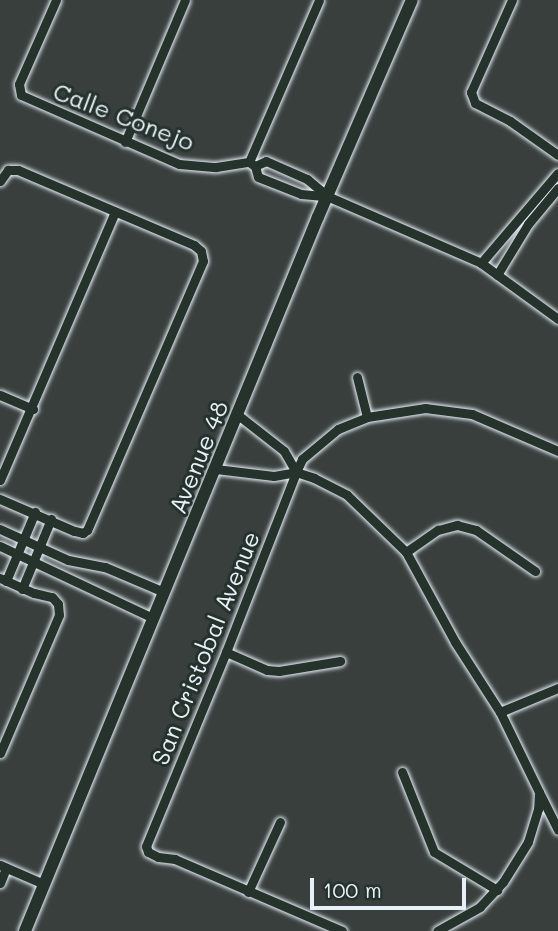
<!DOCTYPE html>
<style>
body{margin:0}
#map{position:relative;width:558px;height:931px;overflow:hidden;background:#393f3d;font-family:Mali,sans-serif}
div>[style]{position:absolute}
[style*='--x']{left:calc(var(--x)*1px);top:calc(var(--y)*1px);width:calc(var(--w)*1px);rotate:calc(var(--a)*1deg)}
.roads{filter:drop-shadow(0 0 2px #e8f1f8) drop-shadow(0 0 2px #e8f1f8)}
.minor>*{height:9px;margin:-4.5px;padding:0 4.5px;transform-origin:4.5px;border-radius:4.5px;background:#26332d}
.secondary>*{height:12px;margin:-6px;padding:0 6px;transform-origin:6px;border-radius:6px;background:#26332d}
span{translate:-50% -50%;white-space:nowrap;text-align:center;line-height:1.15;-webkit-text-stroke:6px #26332d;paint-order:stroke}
.street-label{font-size:24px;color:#e8f1f8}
.scale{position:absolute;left:310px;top:878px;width:156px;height:32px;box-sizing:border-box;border:4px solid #e8f1f8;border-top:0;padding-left:9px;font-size:21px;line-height:24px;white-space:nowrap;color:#e8f1f8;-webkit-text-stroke:5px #26332d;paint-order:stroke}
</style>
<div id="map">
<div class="roads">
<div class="minor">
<div style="--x:56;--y:0;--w:92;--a:113.8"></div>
<div style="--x:19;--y:84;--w:11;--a:80"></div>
<div style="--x:21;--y:95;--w:172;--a:23.6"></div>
<div style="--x:179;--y:164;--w:37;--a:5"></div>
<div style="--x:216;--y:167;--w:33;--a:-9"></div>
<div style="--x:249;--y:162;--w:7;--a:34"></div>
<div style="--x:512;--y:0;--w:101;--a:114"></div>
<div style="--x:471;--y:92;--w:12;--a:70"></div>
<div style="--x:475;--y:103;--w:39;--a:27"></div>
<div style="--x:510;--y:121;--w:59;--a:35.3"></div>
<div style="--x:125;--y:142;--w:154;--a:-67.1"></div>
<div style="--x:249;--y:162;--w:176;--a:-66.6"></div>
<div style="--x:255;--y:166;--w:12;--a:-24"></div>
<div style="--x:266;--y:161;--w:45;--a:23.7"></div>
<div style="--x:307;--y:179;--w:26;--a:40"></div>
<div style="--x:327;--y:196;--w:168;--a:23.5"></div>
<div style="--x:481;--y:263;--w:95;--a:36"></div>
<div style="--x:255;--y:166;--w:11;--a:75"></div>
<div style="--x:258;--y:177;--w:46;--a:21.6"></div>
<div style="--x:301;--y:194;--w:25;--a:5"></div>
<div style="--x:0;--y:181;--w:14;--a:-54"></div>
<div style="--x:8;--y:170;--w:10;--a:0"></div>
<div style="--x:18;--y:170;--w:191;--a:23.1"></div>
<div style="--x:194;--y:245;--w:9;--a:41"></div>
<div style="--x:201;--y:251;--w:10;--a:79"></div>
<div style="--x:203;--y:261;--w:293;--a:113.3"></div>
<div style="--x:87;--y:530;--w:5;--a:143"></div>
<div style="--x:83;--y:533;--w:9;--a:-167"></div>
<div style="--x:74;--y:531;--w:81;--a:-156.6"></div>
<div style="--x:481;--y:263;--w:118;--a:-49.5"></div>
<div style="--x:497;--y:275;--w:60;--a:-58.7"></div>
<div style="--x:528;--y:224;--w:47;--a:-50.2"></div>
<div style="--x:357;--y:377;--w:41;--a:76"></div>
<div style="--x:0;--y:395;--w:36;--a:23"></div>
<div style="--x:238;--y:415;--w:58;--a:38"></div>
<div style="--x:284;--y:451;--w:24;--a:60"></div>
<div style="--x:216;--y:469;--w:58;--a:6.9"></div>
<div style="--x:274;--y:476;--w:22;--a:-10"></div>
<div style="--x:296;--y:472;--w:19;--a:18"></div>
<div style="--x:314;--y:478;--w:37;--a:27"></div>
<div style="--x:347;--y:495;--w:82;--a:44"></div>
<div style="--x:406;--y:552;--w:102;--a:61.4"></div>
<div style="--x:455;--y:642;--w:83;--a:57.3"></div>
<div style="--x:500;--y:712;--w:89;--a:64"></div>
<div style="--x:539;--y:792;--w:17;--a:93"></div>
<div style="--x:538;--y:809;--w:34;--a:107"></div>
<div style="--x:528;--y:842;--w:47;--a:122"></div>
<div style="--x:503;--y:882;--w:34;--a:133"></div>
<div style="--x:480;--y:907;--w:49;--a:150.8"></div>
<div style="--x:0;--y:480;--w:292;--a:-66.8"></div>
<div style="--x:0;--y:529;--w:75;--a:24.5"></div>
<div style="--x:68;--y:560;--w:38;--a:11"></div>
<div style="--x:105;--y:567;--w:64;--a:23"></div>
<div style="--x:0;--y:546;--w:169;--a:25.2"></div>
<div style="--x:406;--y:552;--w:39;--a:-35"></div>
<div style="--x:438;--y:530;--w:20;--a:-15"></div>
<div style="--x:457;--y:525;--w:20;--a:15"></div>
<div style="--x:476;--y:530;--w:72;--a:34.8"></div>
<div style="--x:0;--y:578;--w:37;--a:24"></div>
<div style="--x:34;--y:593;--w:18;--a:13"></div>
<div style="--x:52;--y:597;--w:9;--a:49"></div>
<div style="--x:58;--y:604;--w:11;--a:85"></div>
<div style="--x:59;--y:615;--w:150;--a:113.1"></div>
<div style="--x:6;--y:581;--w:75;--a:-67.2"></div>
<div style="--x:22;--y:589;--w:76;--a:-67.5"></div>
<div style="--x:226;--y:652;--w:45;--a:23.7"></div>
<div style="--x:267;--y:670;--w:12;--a:5"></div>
<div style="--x:279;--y:671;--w:62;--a:-9.3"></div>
<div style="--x:500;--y:712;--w:63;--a:-22.5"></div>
<div style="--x:402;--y:772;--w:86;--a:68.2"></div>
<div style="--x:434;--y:852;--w:74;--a:31.1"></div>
<div style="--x:540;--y:794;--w:40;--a:63.4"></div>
<div style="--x:0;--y:865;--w:48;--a:23.4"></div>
<div style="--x:0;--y:883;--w:16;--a:-68"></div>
<div style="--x:248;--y:892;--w:77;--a:-65.4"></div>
<div style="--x:342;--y:931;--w:182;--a:-156.7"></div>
<div style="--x:175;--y:859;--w:17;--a:-173"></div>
<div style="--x:158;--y:857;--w:11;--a:-153"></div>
<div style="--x:148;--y:852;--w:6;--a:-108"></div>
<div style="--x:146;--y:846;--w:210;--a:-67.6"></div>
<div style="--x:226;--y:652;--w:193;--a:-68.7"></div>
<div style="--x:296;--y:472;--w:14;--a:-65"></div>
<div style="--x:302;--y:459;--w:47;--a:-39.8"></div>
<div style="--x:338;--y:429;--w:31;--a:-22"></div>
<div style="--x:367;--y:417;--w:59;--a:-8.8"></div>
<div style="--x:425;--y:408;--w:47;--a:7.3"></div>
<div style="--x:472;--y:414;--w:94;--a:23.3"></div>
</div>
<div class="secondary">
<div style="--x:25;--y:931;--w:772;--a:-67.69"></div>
<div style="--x:318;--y:217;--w:236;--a:-66.6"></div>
</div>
</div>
<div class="street-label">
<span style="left:124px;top:116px;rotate:21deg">Calle Conejo</span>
<span style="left:198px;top:457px;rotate:-68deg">Avenue 48</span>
<span style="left:205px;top:648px;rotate:-68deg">San Cristobal Avenue</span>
</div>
<div class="scale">100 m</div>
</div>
